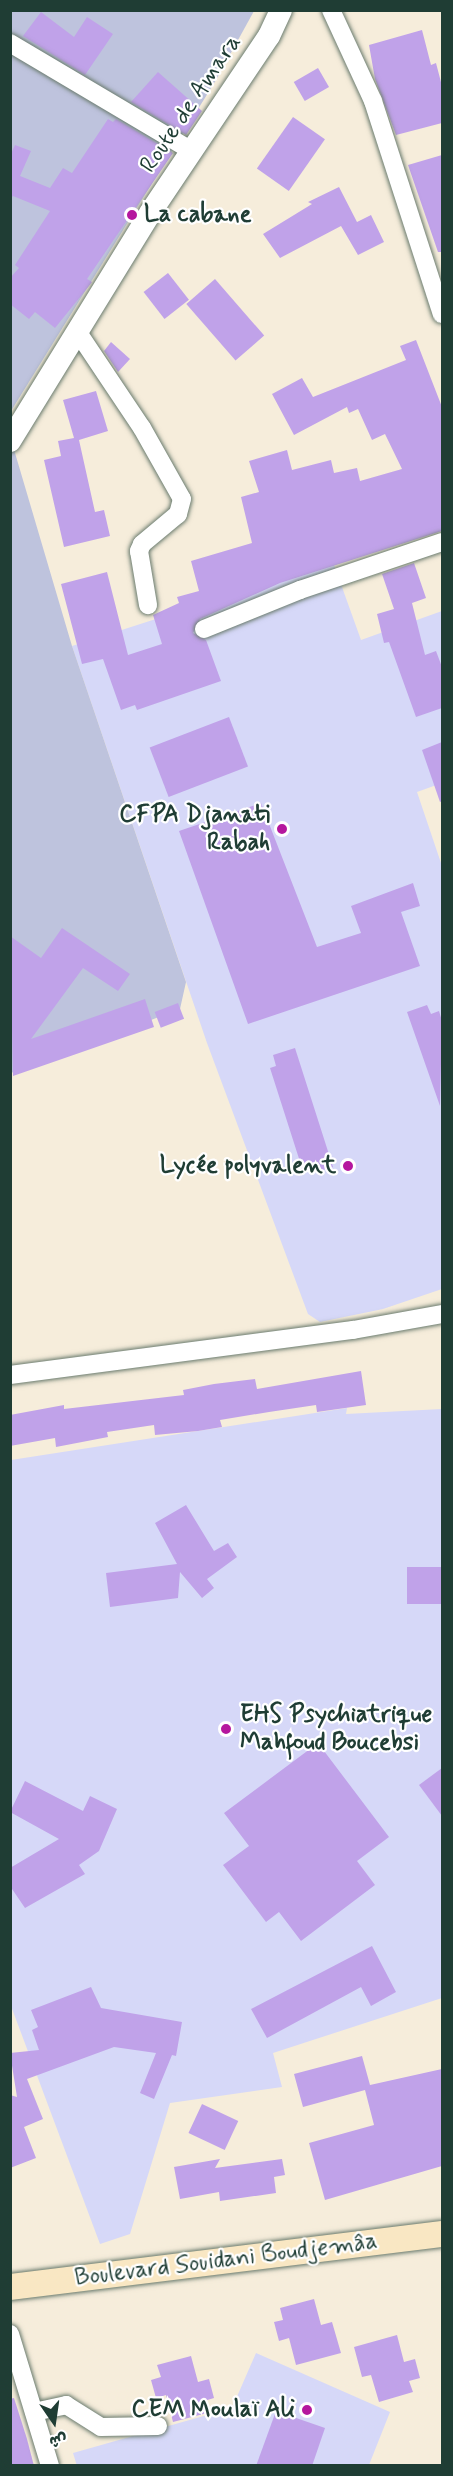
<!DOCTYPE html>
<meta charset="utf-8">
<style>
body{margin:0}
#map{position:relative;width:453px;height:2476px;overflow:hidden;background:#f6eddb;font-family:Mynerve,"Playpen Sans Arabic",sans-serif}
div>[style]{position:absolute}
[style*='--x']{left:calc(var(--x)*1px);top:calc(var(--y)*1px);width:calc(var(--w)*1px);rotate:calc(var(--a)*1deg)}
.built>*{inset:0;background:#d6d8f8}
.industrial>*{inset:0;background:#bec3dd}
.building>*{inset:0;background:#c0a2e9;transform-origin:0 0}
.roads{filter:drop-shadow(0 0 2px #6a7b6e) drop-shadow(0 0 2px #6a7b6e)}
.minor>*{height:18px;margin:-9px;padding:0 9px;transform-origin:9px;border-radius:9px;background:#fff}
.tertiary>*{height:22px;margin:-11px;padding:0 11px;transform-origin:11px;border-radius:11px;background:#fff}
.secondary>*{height:26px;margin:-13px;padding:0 13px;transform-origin:13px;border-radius:13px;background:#f9e7c3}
.dots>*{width:16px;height:16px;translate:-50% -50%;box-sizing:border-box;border:3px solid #fff;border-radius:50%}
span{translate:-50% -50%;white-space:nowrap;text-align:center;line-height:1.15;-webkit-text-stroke:4.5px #fff;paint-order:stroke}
.street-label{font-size:24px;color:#1f3d34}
.poi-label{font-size:24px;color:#1f3d34;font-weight:700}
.left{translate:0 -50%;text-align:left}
.right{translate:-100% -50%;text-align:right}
.frame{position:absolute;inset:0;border:12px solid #1f3d34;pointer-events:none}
.north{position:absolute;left:24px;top:2392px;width:60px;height:60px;-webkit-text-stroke:4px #fff;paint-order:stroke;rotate:167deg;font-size:16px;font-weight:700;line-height:24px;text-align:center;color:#1f3d34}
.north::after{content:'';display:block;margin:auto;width:21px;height:27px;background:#1f3d34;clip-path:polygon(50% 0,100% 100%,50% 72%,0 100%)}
</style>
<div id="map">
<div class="built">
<div style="clip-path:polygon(333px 562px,361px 640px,442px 611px,442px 783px,417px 792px,442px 866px,442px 1289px,383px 1309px,320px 1322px,308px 1314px,207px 1043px,72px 646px)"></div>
<div style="clip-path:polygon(347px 1408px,346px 1414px,442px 1409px,442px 1998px,273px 2053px,282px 2087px,170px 2103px,130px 2234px,100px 2244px,11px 2006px,11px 1460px)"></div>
<div style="clip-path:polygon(256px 2353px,390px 2412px,369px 2465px,77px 2466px,73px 2453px,232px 2408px)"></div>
</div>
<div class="industrial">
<div style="clip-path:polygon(11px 11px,254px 11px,216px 80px,11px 411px)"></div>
<div style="clip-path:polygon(10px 436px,72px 646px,186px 982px,180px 1009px,11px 1073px)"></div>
</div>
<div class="building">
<div style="clip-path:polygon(41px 12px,74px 37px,87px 17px,113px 34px,85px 75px,23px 36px)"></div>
<div style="clip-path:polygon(422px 30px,431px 65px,436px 63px,442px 86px,442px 123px,396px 135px,375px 79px,369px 45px)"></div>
<div style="left:318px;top:68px;width:22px;height:28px;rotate:60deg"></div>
<div style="clip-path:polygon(158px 72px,202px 111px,186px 135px,131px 102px)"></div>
<div style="left:293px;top:117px;width:39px;height:63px;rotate:35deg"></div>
<div style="clip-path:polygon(108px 119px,113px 122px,116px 119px,173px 153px,87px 279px,92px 282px,89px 286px,55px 328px,35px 312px,29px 319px,10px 304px,10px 278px,19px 268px,15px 265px,50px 211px,13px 196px,10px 199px,10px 156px,15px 145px,31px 151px,20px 176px,50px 188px,63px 168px,72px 173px)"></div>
<div style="clip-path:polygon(442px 155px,442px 252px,438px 252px,408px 165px)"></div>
<div style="clip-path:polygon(339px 187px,357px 222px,371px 215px,384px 242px,358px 255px,341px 226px,280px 258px,263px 234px,312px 204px,308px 202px)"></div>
<div style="left:168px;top:273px;width:34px;height:31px;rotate:52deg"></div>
<div style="left:215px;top:279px;width:75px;height:38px;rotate:49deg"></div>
<div style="clip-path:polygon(416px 340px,442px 407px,442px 531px,280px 583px,200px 619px,193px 633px,206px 640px,221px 681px,137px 710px,135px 705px,121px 710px,103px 659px,82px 664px,61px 584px,107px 572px,128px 655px,162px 644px,153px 615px,179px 603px,177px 597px,199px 591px,191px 561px,252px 543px,241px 497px,259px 492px,249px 461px,287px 450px,292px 470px,331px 460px,334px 473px,357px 468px,360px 481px,402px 469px,385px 434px,372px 440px,358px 409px,349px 413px,347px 407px,294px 435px,272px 394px,302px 378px,313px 397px,406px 360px,400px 346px)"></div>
<div style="clip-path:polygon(111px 342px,130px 359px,118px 372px,104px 351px)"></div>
<div style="clip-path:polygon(96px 391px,108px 431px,79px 440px,95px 512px,104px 510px,110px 536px,64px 547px,44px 460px,61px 456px,58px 441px,74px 438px,63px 400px)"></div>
<div style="clip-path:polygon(414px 563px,426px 598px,412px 603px,425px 655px,436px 651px,442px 667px,442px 708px,416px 717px,389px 642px,384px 643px,377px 614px,394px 609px,382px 574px)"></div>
<div style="left:229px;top:717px;width:53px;height:85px;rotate:69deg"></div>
<div style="clip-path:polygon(442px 742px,442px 801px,440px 802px,422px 750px)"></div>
<div style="clip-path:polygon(261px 803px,317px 947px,361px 933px,351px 906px,413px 883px,420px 906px,401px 912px,420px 966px,248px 1024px,179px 831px)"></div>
<div style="clip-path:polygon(62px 928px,130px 974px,118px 991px,83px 968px,31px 1039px,145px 999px,154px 1027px,13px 1076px,10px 936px,41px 958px)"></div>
<div style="left:178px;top:1003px;width:17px;height:25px;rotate:69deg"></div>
<div style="clip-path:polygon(427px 1005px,431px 1014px,439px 1011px,442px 1021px,440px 1106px,407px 1012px)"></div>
<div style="clip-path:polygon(295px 1048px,333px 1167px,313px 1173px,311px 1166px,302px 1168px,270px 1068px,276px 1066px,273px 1055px)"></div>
<div style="clip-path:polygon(361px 1371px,366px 1405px,317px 1412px,316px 1405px,269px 1412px,220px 1420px,222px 1427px,198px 1431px,155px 1435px,154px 1425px,107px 1432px,108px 1437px,56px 1447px,55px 1438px,10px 1446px,10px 1415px,64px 1405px,64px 1409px,184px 1395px,183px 1390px,214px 1384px,255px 1379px,257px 1389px)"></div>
<div style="clip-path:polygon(186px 1505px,214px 1551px,228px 1543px,237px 1557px,207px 1579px,214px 1588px,202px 1598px,180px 1572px,178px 1598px,110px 1607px,106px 1573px,177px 1564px,155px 1523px)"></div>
<div style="left:442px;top:1567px;width:37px;height:35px;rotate:90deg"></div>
<div style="clip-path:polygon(318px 1743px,389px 1837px,357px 1861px,375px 1885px,301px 1941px,279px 1912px,266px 1922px,223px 1865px,249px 1846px,224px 1813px)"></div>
<div style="clip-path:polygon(442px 1768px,442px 1816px,419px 1785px)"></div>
<div style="clip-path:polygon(25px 1781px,83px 1811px,90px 1796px,117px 1809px,99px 1851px,79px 1865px,85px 1874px,25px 1908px,10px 1886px,10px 1868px,59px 1839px,10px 1812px)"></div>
<div style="clip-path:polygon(372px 1946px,396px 1992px,371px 2006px,361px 1987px,267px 2038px,251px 2009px)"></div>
<div style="clip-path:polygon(91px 1987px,101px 2008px,182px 2022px,176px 2056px,172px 2055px,154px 2099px,140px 2093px,156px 2053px,114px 2047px,27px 2079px,43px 2119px,24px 2127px,36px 2158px,10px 2168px,10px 2095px,17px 2097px,10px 2053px,39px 2050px,32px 2030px,38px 2027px,31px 2010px)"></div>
<div style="clip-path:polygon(362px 2056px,370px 2085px,442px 2069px,442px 2166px,325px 2200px,309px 2143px,374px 2125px,365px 2090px,303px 2107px,294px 2074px)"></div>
<div style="left:202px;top:2104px;width:40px;height:32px;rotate:25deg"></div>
<div style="clip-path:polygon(220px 2159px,215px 2168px,282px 2159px,285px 2175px,274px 2177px,276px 2193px,220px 2201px,219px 2192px,180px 2199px,174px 2167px)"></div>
<div style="clip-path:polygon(314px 2299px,321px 2325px,332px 2322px,341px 2353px,296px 2365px,289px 2338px,279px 2341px,274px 2322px,283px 2320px,280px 2308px)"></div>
<div style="clip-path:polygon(397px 2335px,404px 2362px,415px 2359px,420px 2378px,409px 2381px,413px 2392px,379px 2402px,371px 2375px,362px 2377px,354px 2347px)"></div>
<div style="clip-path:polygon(191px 2356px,198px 2382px,209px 2379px,214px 2398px,204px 2401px,207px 2413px,173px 2422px,166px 2395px,156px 2398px,151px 2380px,161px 2377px,157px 2365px)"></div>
<div style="clip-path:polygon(14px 2398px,27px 2439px,34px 2466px,10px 2466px,10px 2399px)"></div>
<div style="clip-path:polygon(276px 2411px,325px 2428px,312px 2466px,256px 2466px)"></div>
</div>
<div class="roads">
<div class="minor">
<div style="--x:331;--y:10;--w:100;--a:65.2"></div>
<div style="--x:373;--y:101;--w:224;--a:72.1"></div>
<div style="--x:10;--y:43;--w:212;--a:30.7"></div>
<div style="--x:77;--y:331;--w:117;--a:56.2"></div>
<div style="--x:142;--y:428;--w:81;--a:60.6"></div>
<div style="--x:182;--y:499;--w:16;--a:105"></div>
<div style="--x:178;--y:514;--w:47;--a:140.2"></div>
<div style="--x:142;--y:544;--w:8;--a:113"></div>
<div style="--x:139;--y:551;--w:55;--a:80.5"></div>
<div style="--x:204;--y:629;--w:104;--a:-22.1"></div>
<div style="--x:300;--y:590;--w:150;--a:-18.7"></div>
<div style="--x:10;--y:1375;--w:346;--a:-7.5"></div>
<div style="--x:353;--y:1330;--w:90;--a:-10.2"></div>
<div style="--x:10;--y:2334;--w:138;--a:73.1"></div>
<div style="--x:34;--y:2412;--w:33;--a:-12"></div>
<div style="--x:66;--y:2405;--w:41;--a:32.2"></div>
<div style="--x:101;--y:2427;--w:57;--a:-1"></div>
</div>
<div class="tertiary">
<div style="--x:10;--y:441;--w:268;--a:-58.4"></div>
<div style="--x:150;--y:213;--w:213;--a:-56.1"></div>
<div style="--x:269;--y:36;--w:29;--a:-65"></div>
</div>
<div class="secondary">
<div style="--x:10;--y:2287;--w:435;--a:-7"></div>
</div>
</div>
<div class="dots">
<div style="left:132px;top:215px;background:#b5179e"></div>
<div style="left:282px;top:829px;background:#b5179e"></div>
<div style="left:348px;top:1166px;background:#b5179e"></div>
<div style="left:226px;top:1729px;background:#b5179e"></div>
<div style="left:307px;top:2410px;background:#b5179e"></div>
</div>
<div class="street-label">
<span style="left:191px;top:104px;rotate:-56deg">Route de Amara</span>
<span style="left:226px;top:2260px;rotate:-7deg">Boulevard Souidani Boudjemâa</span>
</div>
<div class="poi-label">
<span class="left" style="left:144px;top:215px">La cabane</span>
<span class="right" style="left:270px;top:829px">CFPA Djanati<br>Rabah</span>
<span class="right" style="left:336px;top:1166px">Lycée polyvalent</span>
<span class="left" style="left:240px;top:1729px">EHS Psychiatrique<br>Mahfoud Boucebsi</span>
<span class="right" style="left:295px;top:2410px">CEM Moulaï Ali</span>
</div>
<div class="frame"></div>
<div class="north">ش</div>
</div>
